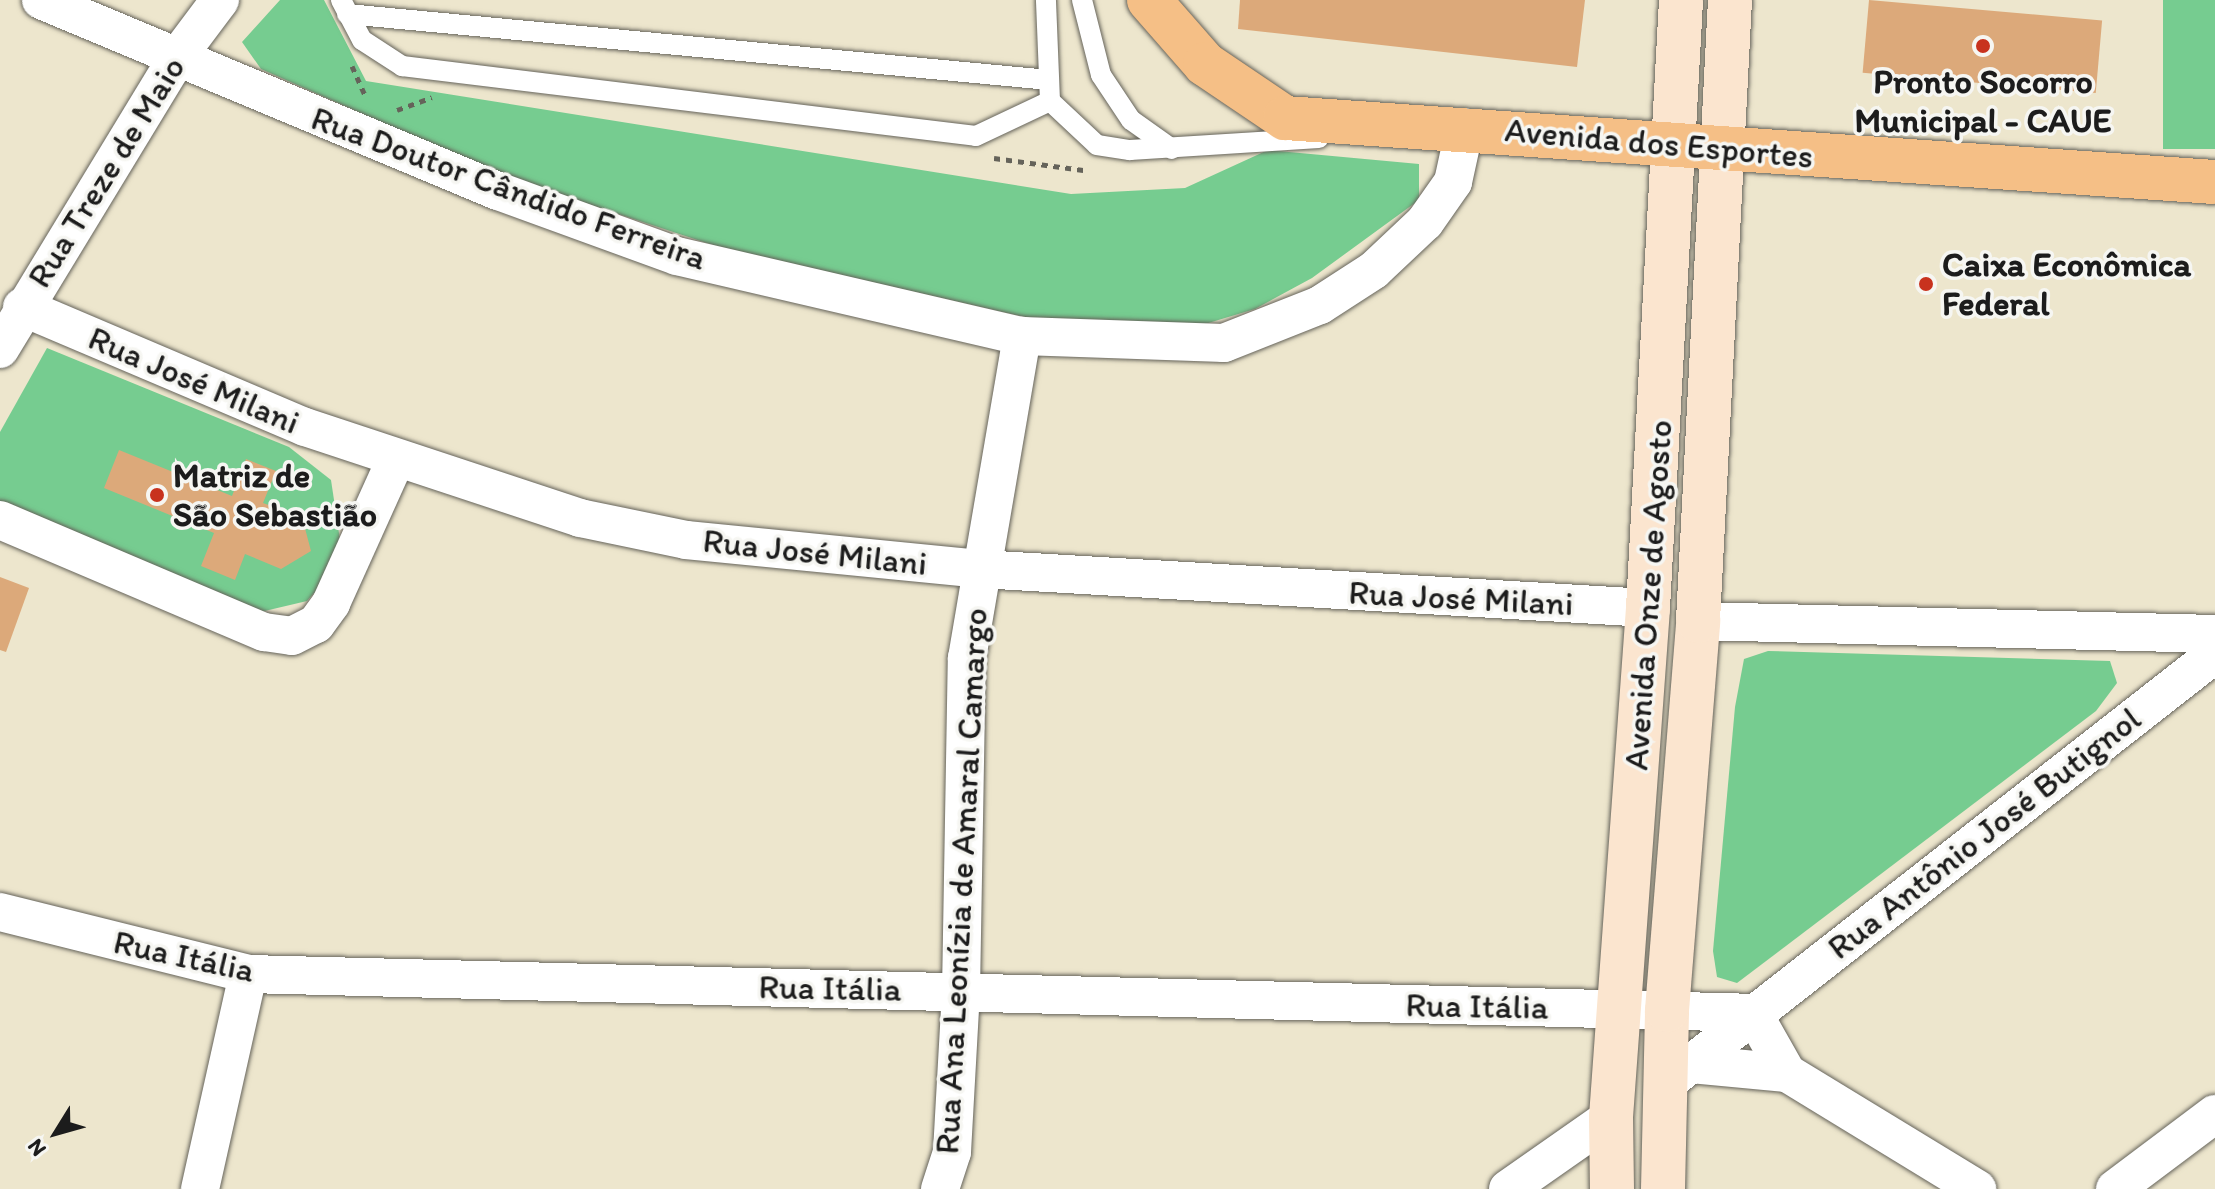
<!DOCTYPE html>
<meta charset="utf-8">
<style>
body{margin:0}
#map{position:relative;width:2215px;height:1189px;overflow:hidden;background:#ede6cd;font-family:Itim,sans-serif}
div>[style]{position:absolute}
[style*='--x']{left:calc(var(--x)*1px);top:calc(var(--y)*1px);width:calc(var(--w)*1px);rotate:calc(var(--a)*1deg)}
.green>*{inset:0;background:#76cc90;transform-origin:0 0}
.building>*{inset:0;background:#dca97a;transform-origin:0 0}
.path>*{height:5px;margin-top:-2.5px;transform-origin:0;background:repeating-linear-gradient(90deg,#65635a 0 6px,transparent 0 12px)}
.roads{filter:drop-shadow(0 0 2px #65635a) drop-shadow(0 0 2px #65635a)}
.lane>*{height:20px;margin:-10px;padding:0 10px;transform-origin:10px;border-radius:10px;background:#fff}
.street>*{height:38px;margin:-19px;padding:0 19px;transform-origin:19px;border-radius:19px;background:#fff}
.secondary>*{height:44px;margin:-22px;padding:0 22px;transform-origin:22px;border-radius:22px;background:#fbe5cf}
.primary>*{height:44px;margin:-22px;padding:0 22px;transform-origin:22px;border-radius:22px;background:#f5bf86}
.dots>*{width:22px;height:22px;translate:-50% -50%;box-sizing:border-box;border:4px solid #f6f6f2;border-radius:50%}
span{translate:-50% -50%;white-space:nowrap;text-align:center;line-height:1.15;-webkit-text-stroke:7px #f6f6f2;paint-order:stroke}
.poi-label{font-size:34px;color:#1c1c1c;font-weight:700}
.left{translate:0 -50%;text-align:left}
.street-label{font-size:34px;color:#1c1c1c}
.north{position:absolute;left:16px;top:1093px;width:80px;height:80px;-webkit-text-stroke:6px #f6f6f2;paint-order:stroke;rotate:233deg;font-size:22px;font-weight:700;line-height:32px;text-align:center;color:#1c1c1c}
.north::after{content:'';display:block;margin:auto;width:28px;height:36px;background:#1c1c1c;clip-path:polygon(50% 0,100% 100%,50% 72%,0 100%)}
</style>
<div id="map">
<div class="green">
<div style="clip-path:polygon(280px 0,324px 0,366px 81px,1071px 194px,1185px 188px,1268px 150px,1419px 164px,1419px 200px,1312px 278px,1255px 309px,1195px 327px,1060px 325px,722px 248px,506px 177px,261px 69px,242px 42px)"></div>
<div style="left:2163px;top:0;width:52px;height:149px"></div>
<div style="clip-path:polygon(47px 348px,289px 447px,331px 480px,343px 560px,307px 601px,252px 614px,0 502px,0 432px)"></div>
<div style="clip-path:polygon(1768px 651px,2110px 661px,2117px 683px,2096px 711px,1737px 983px,1717px 977px,1713px 951px,1735px 707px,1744px 659px)"></div>
</div>
<div class="building">
<div style="clip-path:polygon(1240px 0,1585px 0,1577px 67px,1238px 29px)"></div>
<div style="left:1869px;top:0;width:234px;height:73px;rotate:5deg"></div>
<div style="clip-path:polygon(119px 450px,232px 496px,246px 459px,276px 471px,263px 503px,302px 517px,311px 551px,281px 569px,245px 554px,235px 580px,201px 566px,214px 533px,104px 488px)"></div>
<div style="clip-path:polygon(0 577px,29px 588px,6px 652px,0 650px)"></div>
</div>
<div class="path">
<div style="--x:352;--y:66;--w:34;--a:66"></div>
<div style="--x:397;--y:110;--w:37;--a:-20"></div>
<div style="--x:994;--y:158;--w:90;--a:7.7"></div>
</div>
<div class="roads">
<div class="lane">
<div style="--x:341;--y:0;--w:45;--a:62.3"></div>
<div style="--x:362;--y:40;--w:48;--a:33"></div>
<div style="--x:402;--y:66;--w:578;--a:6.95"></div>
<div style="--x:976;--y:136;--w:82;--a:-25.3"></div>
<div style="--x:1050;--y:101;--w:101;--a:-92.3"></div>
<div style="--x:1082;--y:0;--w:77;--a:75.8"></div>
<div style="--x:1101;--y:75;--w:54;--a:56.3"></div>
<div style="--x:1131;--y:120;--w:50;--a:35.3"></div>
<div style="--x:347;--y:14;--w:705;--a:5.37"></div>
<div style="--x:1050;--y:101;--w:64;--a:43.1"></div>
<div style="--x:1097;--y:145;--w:33;--a:9"></div>
<div style="--x:1130;--y:150;--w:189;--a:-3.6"></div>
</div>
<div class="street">
<div style="--x:41;--y:0;--w:495;--a:22.7"></div>
<div style="--x:498;--y:191;--w:190;--a:20"></div>
<div style="--x:677;--y:256;--w:354;--a:13.1"></div>
<div style="--x:1022;--y:336;--w:202;--a:2"></div>
<div style="--x:1224;--y:343;--w:103;--a:-21.6"></div>
<div style="--x:1320;--y:305;--w:64;--a:-32.9"></div>
<div style="--x:1374;--y:270;--w:70;--a:-43.3"></div>
<div style="--x:1425;--y:222;--w:49;--a:-55"></div>
<div style="--x:1453;--y:182;--w:56;--a:-77.7"></div>
<div style="--x:22;--y:307;--w:307;--a:23"></div>
<div style="--x:305;--y:427;--w:290;--a:18.3"></div>
<div style="--x:580;--y:518;--w:108;--a:11.7"></div>
<div style="--x:686;--y:540;--w:295;--a:5.6"></div>
<div style="--x:980;--y:569;--w:669;--a:3.34"></div>
<div style="--x:0;--y:349;--w:343;--a:-58.7"></div>
<div style="--x:178;--y:56;--w:70;--a:-53.1"></div>
<div style="--x:0;--y:520;--w:287;--a:23"></div>
<div style="--x:264;--y:632;--w:28;--a:8"></div>
<div style="--x:292;--y:636;--w:27;--a:-27"></div>
<div style="--x:316;--y:624;--w:26;--a:-54"></div>
<div style="--x:331;--y:603;--w:158;--a:-65.7"></div>
<div style="--x:1698;--y:621;--w:517;--a:1.44"></div>
<div style="--x:0;--y:912;--w:256;--a:14"></div>
<div style="--x:248;--y:974;--w:1506;--a:1.48"></div>
<div style="--x:1753;--y:1013;--w:69;--a:60.5"></div>
<div style="--x:1691;--y:1064;--w:96;--a:5.4"></div>
<div style="--x:1787;--y:1073;--w:223;--a:31.4"></div>
<div style="--x:1664;--y:1085;--w:700;--a:-38.03"></div>
<div style="--x:200;--y:1189;--w:220;--a:-77.4"></div>
<div style="--x:940;--y:1189;--w:39;--a:-72"></div>
<div style="--x:952;--y:1152;--w:161;--a:-86.8"></div>
<div style="--x:961;--y:991;--w:333;--a:-89"></div>
<div style="--x:967;--y:658;--w:327;--a:-80.3"></div>
<div style="--x:1508;--y:1189;--w:126;--a:-35"></div>
<div style="--x:2115;--y:1189;--w:125;--a:-36.9"></div>
</div>
<div class="secondary">
<div style="--x:1612;--y:1189;--w:72;--a:-90.8"></div>
<div style="--x:1611;--y:1117;--w:510;--a:-85.84"></div>
<div style="--x:1648;--y:608;--w:609;--a:-86.89"></div>
<div style="--x:1663;--y:1189;--w:179;--a:-88.7"></div>
<div style="--x:1667;--y:1010;--w:390;--a:-85.4"></div>
<div style="--x:1698;--y:621;--w:622;--a:-87.05"></div>
</div>
<div class="primary">
<div style="--x:1149;--y:0;--w:85;--a:48.8"></div>
<div style="--x:1205;--y:64;--w:97;--a:34"></div>
<div style="--x:1285;--y:118;--w:932;--a:3.94"></div>
</div>
</div>
<div class="dots">
<div style="left:1983px;top:46px;background:#c8321e"></div>
<div style="left:1926px;top:284px;background:#c8321e"></div>
<div style="left:157px;top:495px;background:#c8321e"></div>
</div>
<div class="poi-label">
<span style="left:1983px;top:101px">Pronto Socorro<br>Municipal - CAUE</span>
<span class="left" style="left:1942px;top:284px">Caixa Econômica<br>Federal</span>
<span class="left" style="left:173px;top:495px">Matriz de<br>São Sebastião</span>
</div>
<div class="street-label">
<span style="left:1659px;top:143px;rotate:5deg">Avenida dos Esportes</span>
<span style="left:106px;top:172px;rotate:-58deg">Rua Treze de Maio</span>
<span style="left:509px;top:188px;rotate:20deg">Rua Doutor Cândido Ferreira</span>
<span style="left:194px;top:380px;rotate:23deg">Rua José Milani</span>
<span style="left:815px;top:552px;rotate:6deg">Rua José Milani</span>
<span style="left:1648px;top:595px;rotate:-86deg">Avenida Onze de Agosto</span>
<span style="left:1461px;top:598px;rotate:3deg">Rua José Milani</span>
<span style="left:1984px;top:833px;rotate:-38deg">Rua Antônio José Butignol</span>
<span style="left:961px;top:881px;rotate:-87deg">Rua Ana Leonízia de Amaral Camargo</span>
<span style="left:184px;top:956px;rotate:12deg">Rua Itália</span>
<span style="left:830px;top:988px;rotate:1deg">Rua Itália</span>
<span style="left:1477px;top:1006px;rotate:1deg">Rua Itália</span>
</div>
<div class="north">N</div>
</div>
